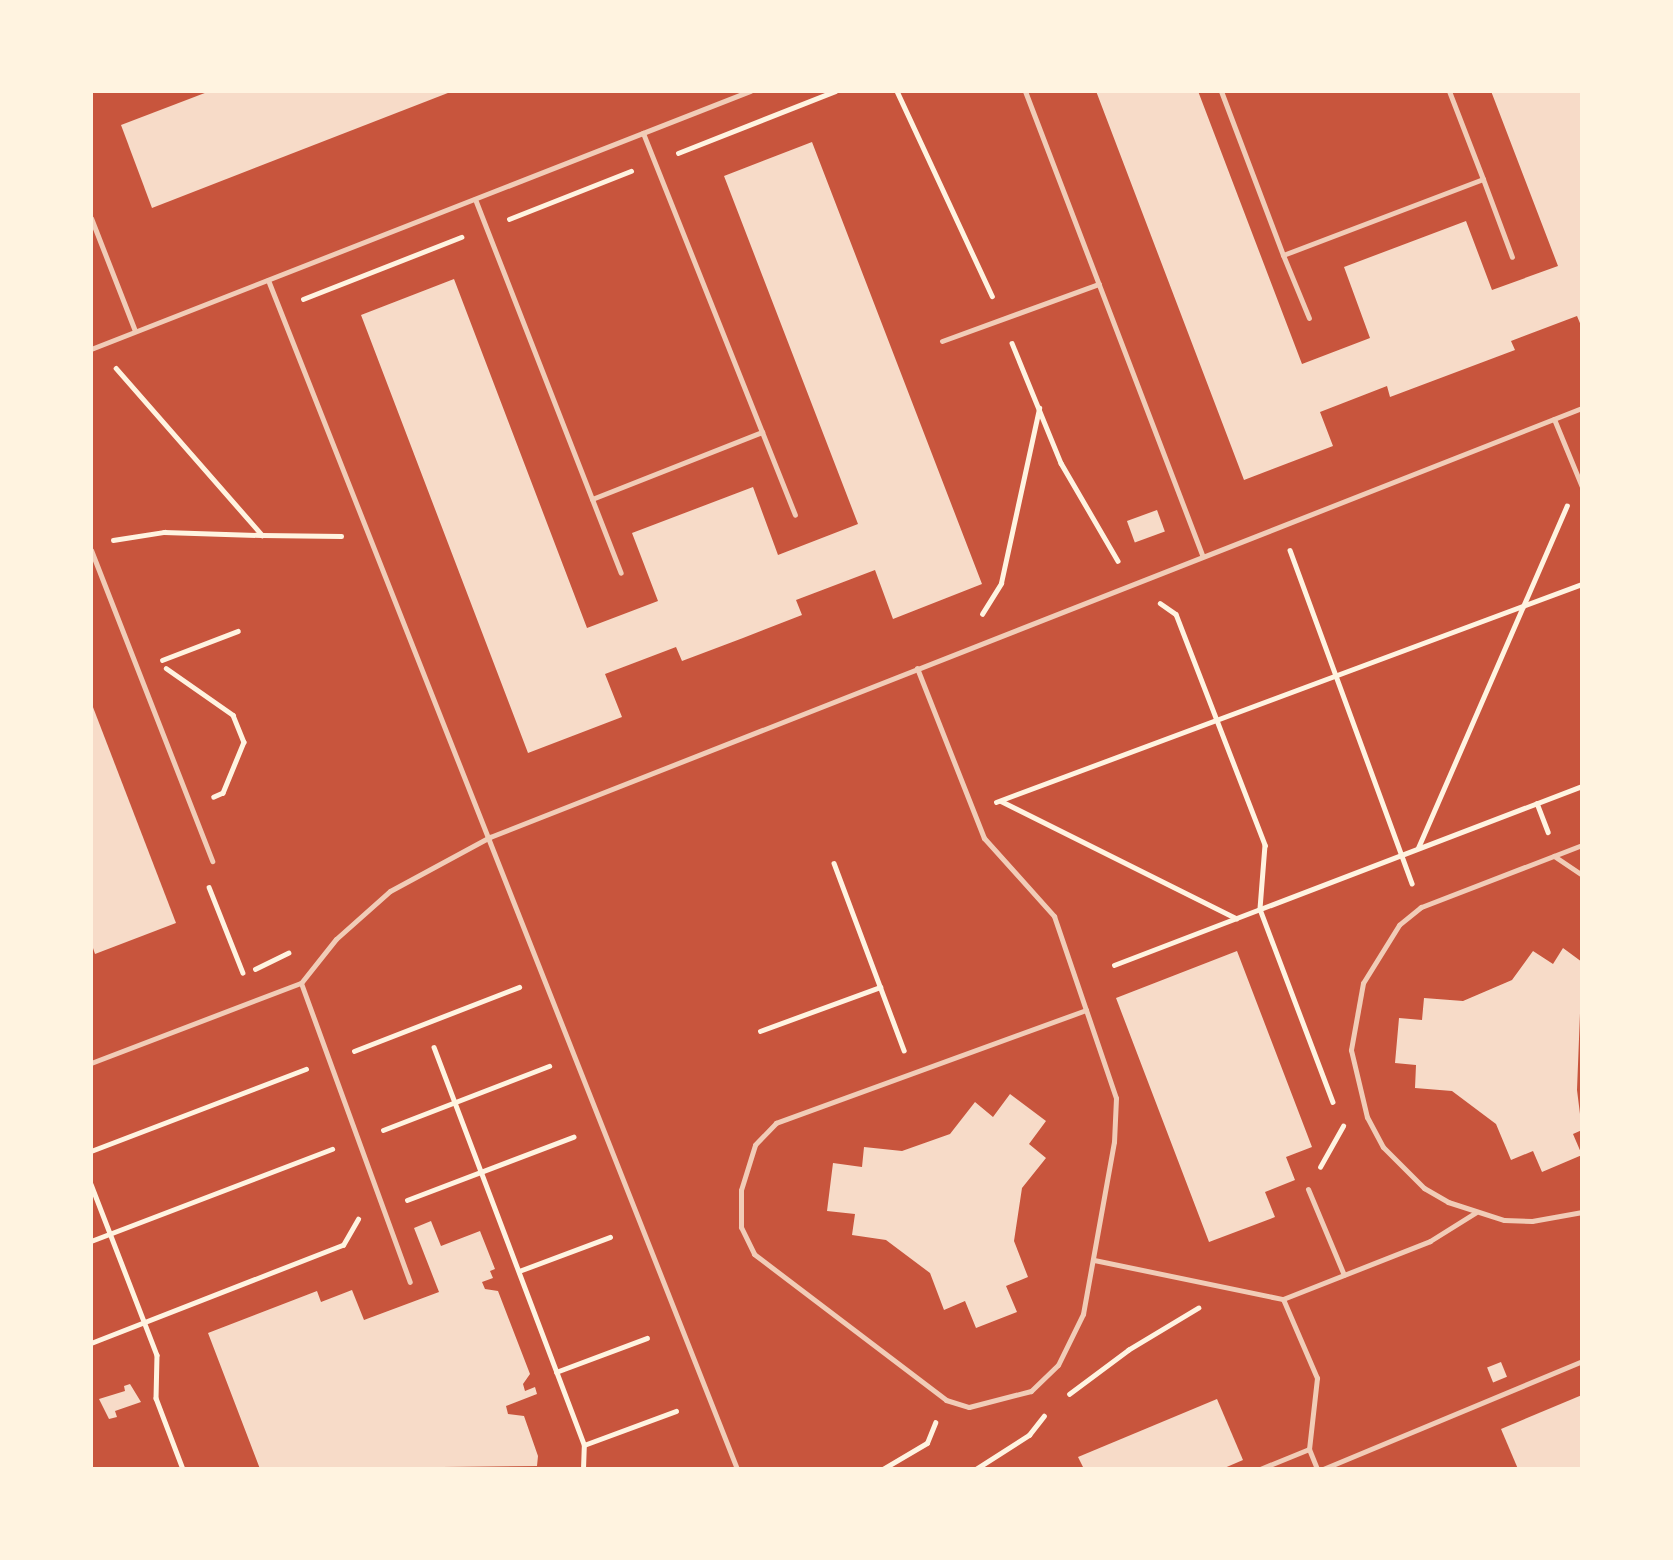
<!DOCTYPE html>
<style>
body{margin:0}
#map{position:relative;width:1673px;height:1560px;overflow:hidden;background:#c8553d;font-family:"Golos Text",sans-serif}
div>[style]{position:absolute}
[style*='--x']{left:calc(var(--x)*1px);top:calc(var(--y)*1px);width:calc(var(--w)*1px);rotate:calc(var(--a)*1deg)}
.building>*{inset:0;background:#f7dbc8;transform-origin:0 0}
.path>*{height:4.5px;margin:-2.25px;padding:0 2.25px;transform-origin:2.25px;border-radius:2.25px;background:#fff3e0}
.service>*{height:5px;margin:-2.5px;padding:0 2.5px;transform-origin:2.5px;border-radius:2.5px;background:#f1ccb7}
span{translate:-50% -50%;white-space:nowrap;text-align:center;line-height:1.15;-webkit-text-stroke:7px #fff3e0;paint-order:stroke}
.frame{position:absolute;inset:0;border:93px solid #fff3e0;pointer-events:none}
</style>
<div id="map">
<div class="building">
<div style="clip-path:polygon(210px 91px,453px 91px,152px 208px,121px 125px)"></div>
<div style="clip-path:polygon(1096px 91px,1198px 91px,1302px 364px,1370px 338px,1344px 267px,1466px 221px,1492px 290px,1558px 266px,1491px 91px,1582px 91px,1582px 328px,1577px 316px,1511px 341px,1515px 350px,1390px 397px,1387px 386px,1320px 412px,1333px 446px,1244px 480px)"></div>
<div style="clip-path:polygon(812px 142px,982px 584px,893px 619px,875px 570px,796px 600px,802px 615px,743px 638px,682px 661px,676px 647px,605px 674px,622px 717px,528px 753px,361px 315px,454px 279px,587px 628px,658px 601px,632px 533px,753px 487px,778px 555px,858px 524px,724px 176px)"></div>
<div style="left:1157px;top:510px;width:23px;height:32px;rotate:70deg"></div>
<div style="clip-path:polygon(91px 702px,176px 923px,95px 954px,91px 942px)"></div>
<div style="clip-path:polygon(1563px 948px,1582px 962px,1577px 1090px,1582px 1130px,1573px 1134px,1582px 1155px,1542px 1172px,1533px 1151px,1511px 1160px,1496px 1124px,1452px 1091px,1415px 1088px,1416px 1065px,1395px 1063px,1399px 1018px,1422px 1020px,1424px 998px,1463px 1001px,1512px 980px,1533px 951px,1553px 964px)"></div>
<div style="clip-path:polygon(1237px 951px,1312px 1147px,1286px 1157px,1295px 1180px,1265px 1192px,1275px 1217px,1209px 1242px,1116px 998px)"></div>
<div style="clip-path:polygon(1010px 1094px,1046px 1121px,1029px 1144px,1046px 1158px,1022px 1188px,1014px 1241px,1028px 1277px,1006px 1286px,1017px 1312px,976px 1328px,965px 1301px,944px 1310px,930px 1273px,886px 1240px,852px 1235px,855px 1214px,827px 1211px,833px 1163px,862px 1167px,864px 1147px,902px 1151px,950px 1134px,975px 1102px,993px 1117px)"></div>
<div style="clip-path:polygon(431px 1221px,441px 1246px,480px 1231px,495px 1269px,490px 1271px,493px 1278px,482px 1282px,485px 1289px,498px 1291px,530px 1374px,523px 1384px,525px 1391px,535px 1387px,537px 1394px,506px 1406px,508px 1414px,524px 1416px,538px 1456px,537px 1466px,260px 1469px,208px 1333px,317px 1291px,321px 1302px,352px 1290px,364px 1320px,439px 1292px,414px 1228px)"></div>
<div style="left:1501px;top:1362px;width:16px;height:15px;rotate:68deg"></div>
<div style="clip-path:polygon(130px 1384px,141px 1402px,115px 1411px,117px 1417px,109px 1419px,99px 1399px,125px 1391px,124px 1386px)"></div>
<div style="clip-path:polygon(1582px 1395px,1582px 1469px,1518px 1469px,1501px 1429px)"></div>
<div style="clip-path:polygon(1217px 1399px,1243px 1460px,1222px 1469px,1084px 1469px,1078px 1457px)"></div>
</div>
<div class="path">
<div style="--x:897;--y:91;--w:226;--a:65.1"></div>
<div style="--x:678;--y:153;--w:169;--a:-21.5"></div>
<div style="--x:509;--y:219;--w:131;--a:-21.5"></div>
<div style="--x:303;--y:299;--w:170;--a:-21.4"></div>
<div style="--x:1012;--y:343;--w:130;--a:67.8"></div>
<div style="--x:1061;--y:463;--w:113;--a:59.8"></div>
<div style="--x:116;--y:368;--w:222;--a:48.8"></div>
<div style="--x:262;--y:535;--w:79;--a:0.7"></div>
<div style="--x:113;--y:540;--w:52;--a:-8.9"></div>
<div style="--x:164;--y:532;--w:97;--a:1.8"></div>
<div style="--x:1290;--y:550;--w:355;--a:69.9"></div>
<div style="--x:1160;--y:603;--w:19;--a:35"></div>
<div style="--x:1176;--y:614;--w:248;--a:68.9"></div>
<div style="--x:1265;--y:845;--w:64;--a:94.5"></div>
<div style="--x:1260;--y:909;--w:206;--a:69.3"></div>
<div style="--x:982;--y:614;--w:36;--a:-58"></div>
<div style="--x:1001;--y:583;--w:179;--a:-77.7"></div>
<div style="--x:162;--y:660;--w:81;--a:-20.9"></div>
<div style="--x:166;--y:668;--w:82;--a:35"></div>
<div style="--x:233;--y:715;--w:29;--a:68"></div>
<div style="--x:244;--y:742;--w:55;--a:112.4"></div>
<div style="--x:223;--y:793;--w:10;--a:156"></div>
<div style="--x:1001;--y:801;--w:263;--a:26.5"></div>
<div style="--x:996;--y:802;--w:625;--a:-20.41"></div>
<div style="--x:1537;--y:803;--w:31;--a:69"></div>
<div style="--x:1418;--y:848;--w:373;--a:-66.5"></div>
<div style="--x:834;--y:863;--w:200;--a:69.5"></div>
<div style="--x:209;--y:887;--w:92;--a:68.4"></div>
<div style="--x:1114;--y:965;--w:501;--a:-20.93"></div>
<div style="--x:255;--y:969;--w:37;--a:-26"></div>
<div style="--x:760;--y:1031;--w:128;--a:-20.1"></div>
<div style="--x:434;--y:1047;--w:425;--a:69.3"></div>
<div style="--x:584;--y:1445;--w:98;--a:-20.3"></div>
<div style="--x:354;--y:1051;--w:177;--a:-21.2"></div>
<div style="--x:383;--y:1130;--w:178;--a:-21.1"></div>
<div style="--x:91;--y:1151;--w:230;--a:-20.9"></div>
<div style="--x:1320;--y:1167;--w:47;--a:-60.7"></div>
<div style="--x:91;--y:1184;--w:183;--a:68.9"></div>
<div style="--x:157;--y:1355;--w:43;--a:91.3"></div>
<div style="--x:156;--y:1398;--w:76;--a:69.2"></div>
<div style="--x:407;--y:1200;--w:178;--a:-20.8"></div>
<div style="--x:91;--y:1241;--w:258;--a:-20.9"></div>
<div style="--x:519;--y:1271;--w:97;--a:-20.5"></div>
<div style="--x:91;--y:1343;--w:270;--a:-21.3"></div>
<div style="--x:343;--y:1245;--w:30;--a:-60"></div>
<div style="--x:556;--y:1372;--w:97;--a:-20.5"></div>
<div style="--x:1069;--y:1394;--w:74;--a:-36.7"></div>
<div style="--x:1128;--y:1350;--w:82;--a:-31"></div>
<div style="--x:583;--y:1469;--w:24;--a:-88"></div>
<div style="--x:883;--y:1469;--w:51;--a:-30.6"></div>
<div style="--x:927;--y:1443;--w:22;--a:-68"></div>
<div style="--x:976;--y:1469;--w:63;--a:-32.7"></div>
<div style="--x:1029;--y:1435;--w:24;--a:-52"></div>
</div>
<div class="service">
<div style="--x:1025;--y:91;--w:497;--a:69.1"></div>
<div style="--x:1221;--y:91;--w:175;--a:69.3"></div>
<div style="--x:1283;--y:255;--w:214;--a:-20.8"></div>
<div style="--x:1483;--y:179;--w:94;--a:-111.1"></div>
<div style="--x:1483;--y:179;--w:83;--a:69.6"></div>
<div style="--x:475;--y:199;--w:401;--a:68.7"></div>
<div style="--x:91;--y:218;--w:121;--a:68.7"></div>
<div style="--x:1283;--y:255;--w:68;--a:67.6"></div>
<div style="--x:268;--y:280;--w:1278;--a:68.47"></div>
<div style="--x:942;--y:341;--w:167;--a:-20"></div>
<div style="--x:91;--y:349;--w:708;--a:-21.38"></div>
<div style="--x:1554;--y:419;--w:74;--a:67.6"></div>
<div style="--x:762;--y:432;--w:89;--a:68.3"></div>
<div style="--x:592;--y:499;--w:183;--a:-21.5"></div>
<div style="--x:762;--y:432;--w:322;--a:-111.7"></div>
<div style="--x:91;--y:550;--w:334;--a:68.7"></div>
<div style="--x:917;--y:668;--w:183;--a:68.5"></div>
<div style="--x:984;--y:838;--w:105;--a:48.1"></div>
<div style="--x:1054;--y:916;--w:99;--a:71.2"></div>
<div style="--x:1086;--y:1010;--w:330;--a:160"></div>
<div style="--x:776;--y:1123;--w:30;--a:134"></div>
<div style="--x:755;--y:1145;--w:47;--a:107.3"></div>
<div style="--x:741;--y:1190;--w:37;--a:90"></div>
<div style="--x:741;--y:1227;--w:30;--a:64"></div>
<div style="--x:754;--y:1254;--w:241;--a:37.2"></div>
<div style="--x:946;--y:1400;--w:24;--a:17"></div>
<div style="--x:969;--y:1407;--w:64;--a:-14.5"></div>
<div style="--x:1031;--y:1391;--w:37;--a:-44"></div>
<div style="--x:1058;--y:1365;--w:57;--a:-63.9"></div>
<div style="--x:1083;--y:1314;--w:175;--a:-79.8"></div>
<div style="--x:1114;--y:1142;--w:44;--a:-87.4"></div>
<div style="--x:1116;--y:1098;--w:93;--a:-108.8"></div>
<div style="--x:1582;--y:845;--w:173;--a:158.9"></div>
<div style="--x:1421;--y:907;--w:28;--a:141"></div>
<div style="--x:1399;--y:925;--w:68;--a:121.8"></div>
<div style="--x:1363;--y:983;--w:68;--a:100.2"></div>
<div style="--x:1351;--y:1050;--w:69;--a:76.6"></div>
<div style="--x:1367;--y:1117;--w:34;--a:62"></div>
<div style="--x:1383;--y:1147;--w:58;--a:45"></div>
<div style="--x:1424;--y:1188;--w:28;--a:30"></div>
<div style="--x:1448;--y:1202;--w:59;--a:17.8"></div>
<div style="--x:1504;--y:1220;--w:28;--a:2"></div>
<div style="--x:1532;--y:1221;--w:51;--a:-10.2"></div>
<div style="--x:1554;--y:856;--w:34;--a:34"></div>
<div style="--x:301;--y:983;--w:318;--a:70"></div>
<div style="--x:91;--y:1063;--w:225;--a:-20.9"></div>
<div style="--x:301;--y:983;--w:56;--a:-51.5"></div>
<div style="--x:336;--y:939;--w:72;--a:-41.6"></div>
<div style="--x:390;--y:891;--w:114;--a:-28.4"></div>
<div style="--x:490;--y:837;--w:1173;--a:-21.45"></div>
<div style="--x:1308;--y:1189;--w:93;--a:67.3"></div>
<div style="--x:1094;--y:1260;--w:193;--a:11.7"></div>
<div style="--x:1283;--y:1299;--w:158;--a:-21.5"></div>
<div style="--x:1430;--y:1241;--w:53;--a:-31.9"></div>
<div style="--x:1283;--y:1299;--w:86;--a:66.7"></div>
<div style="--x:1317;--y:1378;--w:71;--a:96.4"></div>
<div style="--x:1309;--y:1449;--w:22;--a:68"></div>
<div style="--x:1260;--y:1469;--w:53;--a:-22.2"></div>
<div style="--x:1323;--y:1469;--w:281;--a:-22.6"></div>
</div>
<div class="frame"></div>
</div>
